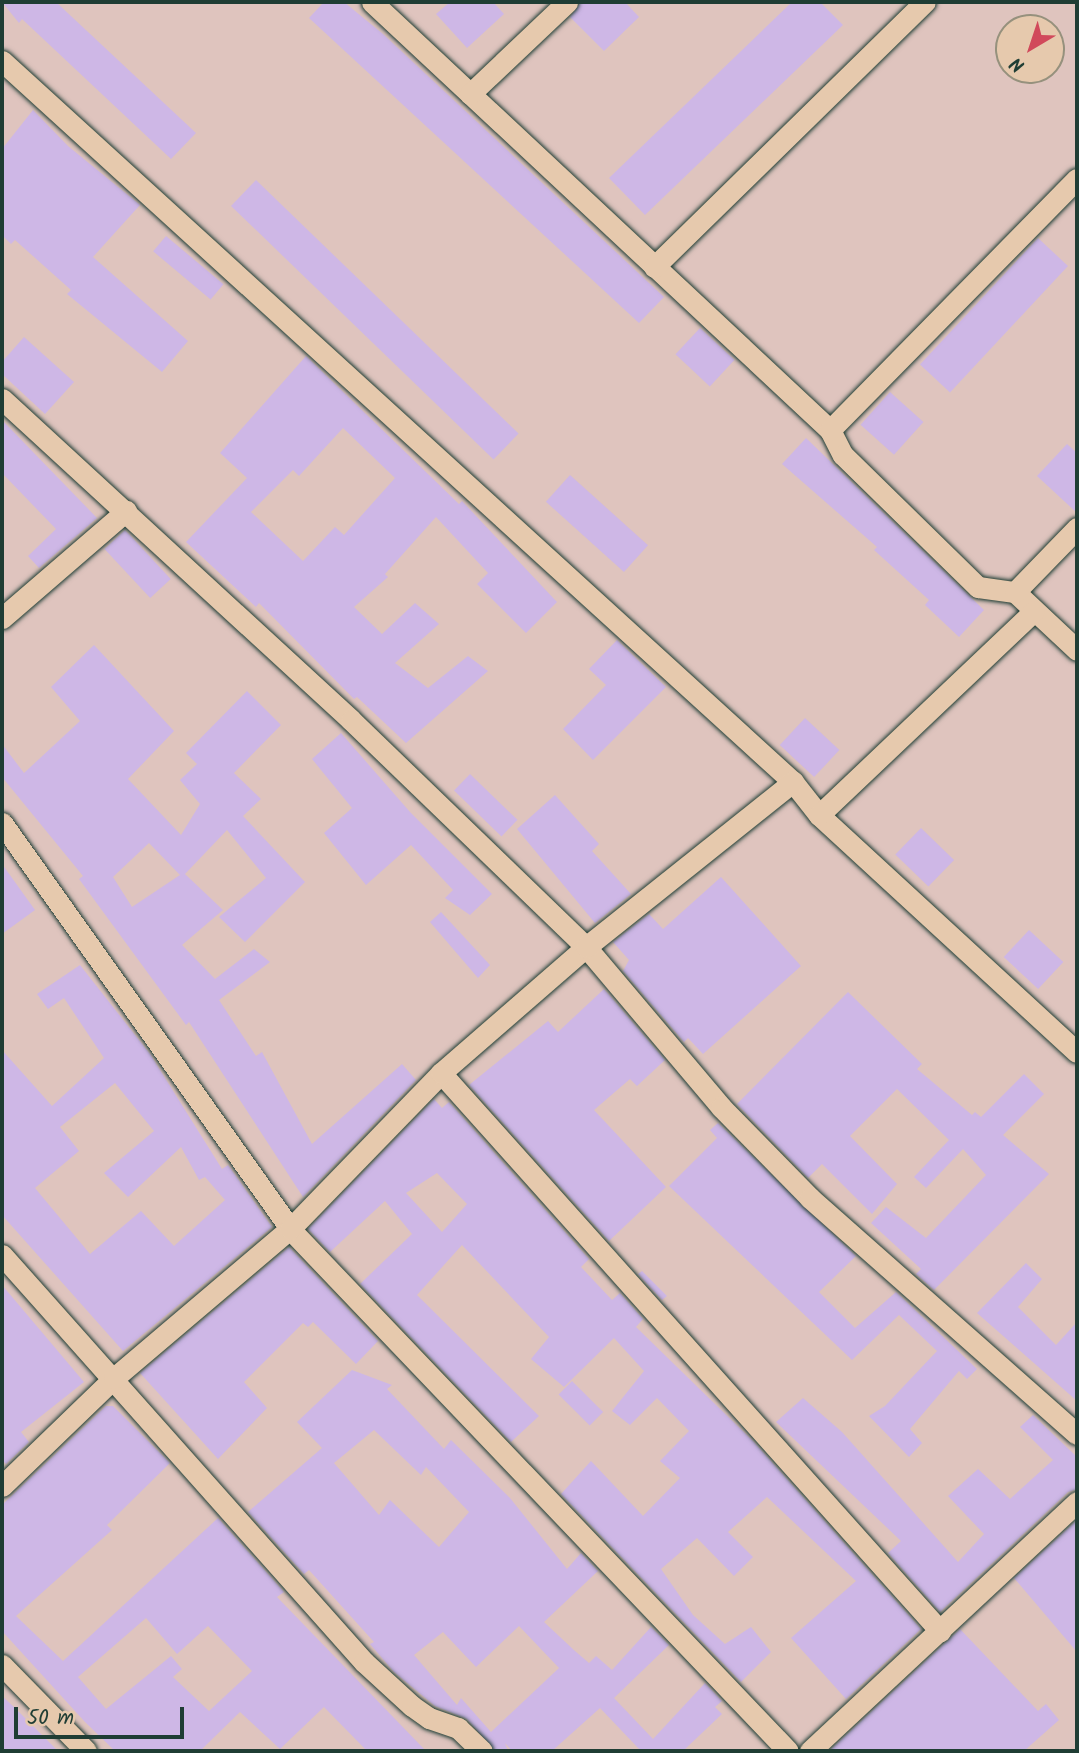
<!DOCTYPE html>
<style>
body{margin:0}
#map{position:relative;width:1079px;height:1753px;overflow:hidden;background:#dfc4be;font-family:Kalam,sans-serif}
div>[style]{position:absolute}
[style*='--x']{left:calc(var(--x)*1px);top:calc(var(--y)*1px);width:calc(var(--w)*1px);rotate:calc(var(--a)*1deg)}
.building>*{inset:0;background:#ceb7e6;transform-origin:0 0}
.roads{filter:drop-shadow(0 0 2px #1f3d34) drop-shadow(0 0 2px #1f3d34)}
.minor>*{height:21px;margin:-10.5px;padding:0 10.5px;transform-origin:10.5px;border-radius:10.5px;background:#e6c9ad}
span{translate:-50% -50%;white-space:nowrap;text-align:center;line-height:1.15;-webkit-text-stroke:5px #e6c9ad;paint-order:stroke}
.frame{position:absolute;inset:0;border:4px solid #1f3d34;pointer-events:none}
.north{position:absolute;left:995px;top:14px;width:70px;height:70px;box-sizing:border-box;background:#e6c9ad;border:2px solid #96917d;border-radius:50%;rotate:219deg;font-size:19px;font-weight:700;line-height:28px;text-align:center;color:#1f3d34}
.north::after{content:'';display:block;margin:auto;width:24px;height:32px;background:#d1495b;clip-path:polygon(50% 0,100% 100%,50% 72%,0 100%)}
.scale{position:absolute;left:14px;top:1707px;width:170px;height:32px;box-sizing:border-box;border:4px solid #1f3d34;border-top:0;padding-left:9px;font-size:21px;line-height:24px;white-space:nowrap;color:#1f3d34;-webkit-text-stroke:5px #e6c9ad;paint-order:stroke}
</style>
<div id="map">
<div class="building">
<div style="clip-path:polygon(2px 2px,56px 2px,196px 133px,171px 159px,22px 19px,19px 23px)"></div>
<div style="clip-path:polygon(324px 2px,344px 2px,383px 34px,664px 297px,639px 323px,309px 18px)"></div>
<div style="clip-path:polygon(450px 2px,493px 2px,504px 14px,467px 48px,436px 14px)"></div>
<div style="clip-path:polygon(581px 2px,625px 2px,639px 17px,604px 51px,570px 17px)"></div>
<div style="clip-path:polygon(792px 2px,820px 2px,843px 25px,645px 215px,609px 178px)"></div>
<div style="clip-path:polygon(33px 110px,68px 146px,140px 205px,93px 257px,188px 341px,162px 372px,67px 294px,71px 290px,15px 240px,11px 244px,2px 235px,2px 149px)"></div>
<div style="left:256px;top:180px;width:365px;height:36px;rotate:44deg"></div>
<div style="left:166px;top:236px;width:75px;height:20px;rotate:40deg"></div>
<div style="left:1038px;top:238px;width:41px;height:173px;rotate:43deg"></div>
<div style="left:700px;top:328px;width:47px;height:36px;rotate:43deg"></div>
<div style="clip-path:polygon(24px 337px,74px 382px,45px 414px,2px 374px,2px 362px)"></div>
<div style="clip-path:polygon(evenodd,306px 356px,459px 504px,462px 501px,557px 602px,526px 633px,477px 584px,488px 573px,436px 517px,385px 574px,388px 577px,354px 607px,382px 634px,415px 603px,439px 624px,395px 663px,428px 688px,468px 656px,488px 671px,406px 743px,357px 697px,354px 699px,259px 603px,256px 607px,186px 542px,247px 478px,220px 453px,306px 356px,343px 428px,395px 478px,344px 535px,335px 527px,303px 561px,251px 512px,293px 470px,299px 476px,343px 428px)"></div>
<div style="left:890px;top:392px;width:45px;height:44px;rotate:42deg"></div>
<div style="clip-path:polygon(2px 420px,97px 518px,39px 568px,28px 556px,56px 529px,2px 473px)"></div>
<div style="clip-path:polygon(806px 438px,984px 610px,959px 637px,925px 605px,929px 600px,874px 550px,877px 547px,782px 464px)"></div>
<div style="clip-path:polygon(1067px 444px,1077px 453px,1077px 513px,1037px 476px)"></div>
<div style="left:570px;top:475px;width:105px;height:36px;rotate:42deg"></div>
<div style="left:125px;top:530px;width:67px;height:28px;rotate:47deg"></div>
<div style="clip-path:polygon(617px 640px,666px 687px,593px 760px,563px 729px,606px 685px,589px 669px)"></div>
<div style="clip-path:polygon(evenodd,94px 645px,174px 731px,128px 779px,181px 835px,200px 804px,180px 780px,197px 764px,186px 753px,247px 691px,281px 725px,234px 773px,261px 799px,243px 816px,305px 882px,245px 942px,219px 917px,266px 878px,227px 830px,185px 874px,223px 910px,182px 945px,215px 979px,254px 949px,270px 962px,219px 1000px,256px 1056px,262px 1052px,312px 1144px,402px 1064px,416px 1080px,303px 1197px,189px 1022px,186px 1025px,79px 879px,83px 876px,2px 777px,2px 744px,24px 773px,80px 721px,51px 687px,94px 645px,149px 843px,180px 875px,132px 907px,113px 877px,149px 843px)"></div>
<div style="left:805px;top:718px;width:47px;height:37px;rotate:43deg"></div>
<div style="clip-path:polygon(341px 733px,410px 812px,492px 894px,470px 915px,445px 898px,453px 890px,411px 845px,366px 885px,324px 833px,352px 808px,312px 759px)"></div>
<div style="left:470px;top:774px;width:66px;height:23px;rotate:44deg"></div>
<div style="clip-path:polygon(555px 795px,599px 844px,592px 851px,631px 894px,595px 923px,517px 829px)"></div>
<div style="left:921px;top:828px;width:46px;height:37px;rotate:44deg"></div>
<div style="clip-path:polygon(2px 864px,35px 910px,2px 934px)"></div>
<div style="clip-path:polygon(721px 877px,801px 966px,703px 1054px,688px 1038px,684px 1042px,623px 971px,629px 960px,613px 942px,649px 914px,663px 929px)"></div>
<div style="clip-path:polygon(441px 912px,490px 965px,478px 978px,430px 922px)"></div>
<div style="left:1029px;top:930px;width:47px;height:37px;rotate:43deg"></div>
<div style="clip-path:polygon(evenodd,80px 965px,150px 1054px,222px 1169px,228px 1165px,272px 1227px,123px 1351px,2px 1215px,2px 1050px,52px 1106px,104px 1058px,64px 998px,48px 1009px,37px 994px,80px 965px,115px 1083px,154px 1131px,104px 1173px,128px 1197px,181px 1147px,199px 1180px,205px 1177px,225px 1200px,174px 1246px,141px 1211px,90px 1254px,35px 1188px,79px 1151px,60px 1127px,115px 1083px)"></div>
<div style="clip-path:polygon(604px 989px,665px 1060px,637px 1086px,630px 1079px,594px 1110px,666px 1187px,609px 1241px,469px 1085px,548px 1021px,558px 1032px)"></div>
<div style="clip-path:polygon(848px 992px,922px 1064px,917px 1069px,972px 1115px,975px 1112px,981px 1117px,1024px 1074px,1044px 1094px,1003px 1135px,1049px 1174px,934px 1290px,916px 1274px,921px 1269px,871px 1223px,886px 1207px,926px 1238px,986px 1175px,963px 1149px,926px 1188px,914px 1177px,949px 1140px,897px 1089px,850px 1136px,897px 1184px,872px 1214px,822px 1164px,808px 1178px,737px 1104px)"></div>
<div style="clip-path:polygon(evenodd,434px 1099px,442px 1108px,449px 1102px,589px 1259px,581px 1267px,612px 1300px,620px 1293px,643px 1319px,636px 1327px,754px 1442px,921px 1629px,846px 1699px,791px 1638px,856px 1581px,767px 1497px,728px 1532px,753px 1557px,734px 1576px,697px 1538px,661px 1569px,693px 1615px,725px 1644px,751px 1627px,771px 1652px,741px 1682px,561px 1494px,591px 1461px,643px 1516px,680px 1478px,660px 1461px,689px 1431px,657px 1398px,630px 1425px,612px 1411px,644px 1371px,614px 1338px,564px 1387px,531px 1359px,549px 1337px,462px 1245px,417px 1295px,539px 1416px,511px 1442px,360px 1284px,412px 1234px,385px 1201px,330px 1252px,308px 1229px,434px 1099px,437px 1173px,467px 1204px,442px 1232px,406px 1193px,437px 1173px)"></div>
<div style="clip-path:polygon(718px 1123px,856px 1256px,819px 1292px,855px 1328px,896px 1292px,977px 1369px,967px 1379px,959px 1371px,910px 1429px,922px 1443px,909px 1457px,869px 1416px,885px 1406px,937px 1351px,899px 1315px,852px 1360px,669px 1186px,717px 1138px,710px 1130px)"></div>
<div style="clip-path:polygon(289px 1247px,378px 1341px,356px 1364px,313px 1322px,308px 1327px,303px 1323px,244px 1382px,267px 1408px,218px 1459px,140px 1373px)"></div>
<div style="clip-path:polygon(1026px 1263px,1042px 1279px,1018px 1307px,1056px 1345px,1077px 1322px,1077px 1401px,977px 1313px)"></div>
<div style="clip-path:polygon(642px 1271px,667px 1296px,662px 1300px,638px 1274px)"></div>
<div style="clip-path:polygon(2px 1285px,84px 1382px,21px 1432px,29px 1442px,6px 1464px,2px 1460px)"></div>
<div style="clip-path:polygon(evenodd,352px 1370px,392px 1385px,387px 1389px,444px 1449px,451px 1440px,510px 1498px,567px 1569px,581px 1553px,598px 1571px,544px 1622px,575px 1651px,589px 1663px,596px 1656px,612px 1670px,651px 1627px,669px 1645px,614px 1698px,653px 1739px,705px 1683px,722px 1701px,715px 1707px,722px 1714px,683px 1751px,641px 1751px,600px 1708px,552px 1751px,512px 1751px,505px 1743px,508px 1751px,495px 1751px,467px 1719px,435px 1706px,394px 1672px,370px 1644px,374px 1642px,309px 1570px,304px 1574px,248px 1512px,322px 1448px,297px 1422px,352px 1370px,374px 1430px,421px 1475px,426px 1467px,469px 1512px,439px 1547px,390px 1500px,379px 1515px,334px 1463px,374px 1430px,352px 1370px,519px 1626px,559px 1668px,491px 1732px,461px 1698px,457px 1705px,414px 1655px,443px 1632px,476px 1667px,519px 1626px)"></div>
<div style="left:572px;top:1381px;width:44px;height:19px;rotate:45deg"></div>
<div style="clip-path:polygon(803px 1398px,842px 1432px,958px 1562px,984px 1534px,948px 1496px,978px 1469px,1010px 1499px,1053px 1460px,1020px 1427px,1033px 1415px,1077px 1457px,1077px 1489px,1068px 1492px,940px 1612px,888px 1553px,901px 1541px,776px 1422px)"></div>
<div style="clip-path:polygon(evenodd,106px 1406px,113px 1406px,170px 1463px,107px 1525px,112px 1530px,16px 1616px,63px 1661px,218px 1518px,284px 1592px,277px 1597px,426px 1751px,367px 1751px,324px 1707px,280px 1749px,240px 1712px,200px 1751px,115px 1751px,85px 1722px,2px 1631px,2px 1505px,106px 1406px,146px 1618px,177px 1654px,208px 1626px,252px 1671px,209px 1711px,173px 1677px,182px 1669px,171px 1656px,106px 1709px,78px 1677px,146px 1618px)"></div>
<div style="clip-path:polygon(1077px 1520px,1077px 1652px,1014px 1578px)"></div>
<div style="clip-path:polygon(960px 1629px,1038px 1711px,1046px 1704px,1059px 1720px,1024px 1751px,829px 1751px)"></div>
<div style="clip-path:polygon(2px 1696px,14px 1707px,58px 1751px,2px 1751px)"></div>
</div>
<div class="roads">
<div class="minor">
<div style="--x:372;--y:2;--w:627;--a:43.06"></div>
<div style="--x:830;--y:430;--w:28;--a:63"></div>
<div style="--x:843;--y:455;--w:189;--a:44.4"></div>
<div style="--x:978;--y:587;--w:37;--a:8"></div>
<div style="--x:1015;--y:592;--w:85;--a:43.1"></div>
<div style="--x:2;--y:61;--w:1070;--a:42.35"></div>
<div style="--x:793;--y:782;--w:42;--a:51.8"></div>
<div style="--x:819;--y:815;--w:350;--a:42.6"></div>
<div style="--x:470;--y:94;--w:134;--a:-43.5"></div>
<div style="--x:654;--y:267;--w:379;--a:-44.4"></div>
<div style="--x:2;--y:399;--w:474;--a:42.6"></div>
<div style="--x:351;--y:720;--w:327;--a:44"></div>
<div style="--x:586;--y:947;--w:209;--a:49.8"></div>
<div style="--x:721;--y:1107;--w:127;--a:45.6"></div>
<div style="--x:810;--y:1198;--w:356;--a:41.5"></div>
<div style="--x:830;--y:430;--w:352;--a:-45.5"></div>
<div style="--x:1015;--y:592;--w:89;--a:-45.9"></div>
<div style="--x:2;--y:618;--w:164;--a:-40.8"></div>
<div style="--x:819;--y:815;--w:296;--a:-43.5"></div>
<div style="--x:2;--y:823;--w:498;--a:54.6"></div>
<div style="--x:290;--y:1229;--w:721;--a:46.35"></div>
<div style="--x:441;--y:1073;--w:749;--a:48.19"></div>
<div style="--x:2;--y:1255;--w:545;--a:48.35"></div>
<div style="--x:364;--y:1662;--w:65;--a:42.5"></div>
<div style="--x:412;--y:1706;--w:21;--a:35"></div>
<div style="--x:429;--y:1718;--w:31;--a:19"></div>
<div style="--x:458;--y:1728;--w:33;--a:44"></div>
<div style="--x:2;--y:1486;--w:156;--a:-44"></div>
<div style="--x:114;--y:1378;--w:231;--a:-40.3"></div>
<div style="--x:290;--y:1229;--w:217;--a:-45.9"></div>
<div style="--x:441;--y:1073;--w:192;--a:-41"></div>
<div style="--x:586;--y:947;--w:265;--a:-38.6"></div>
<div style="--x:2;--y:1665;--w:120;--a:45.7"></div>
<div style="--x:810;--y:1751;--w:365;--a:-43"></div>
</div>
</div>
<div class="frame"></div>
<div class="north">N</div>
<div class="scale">50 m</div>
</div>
